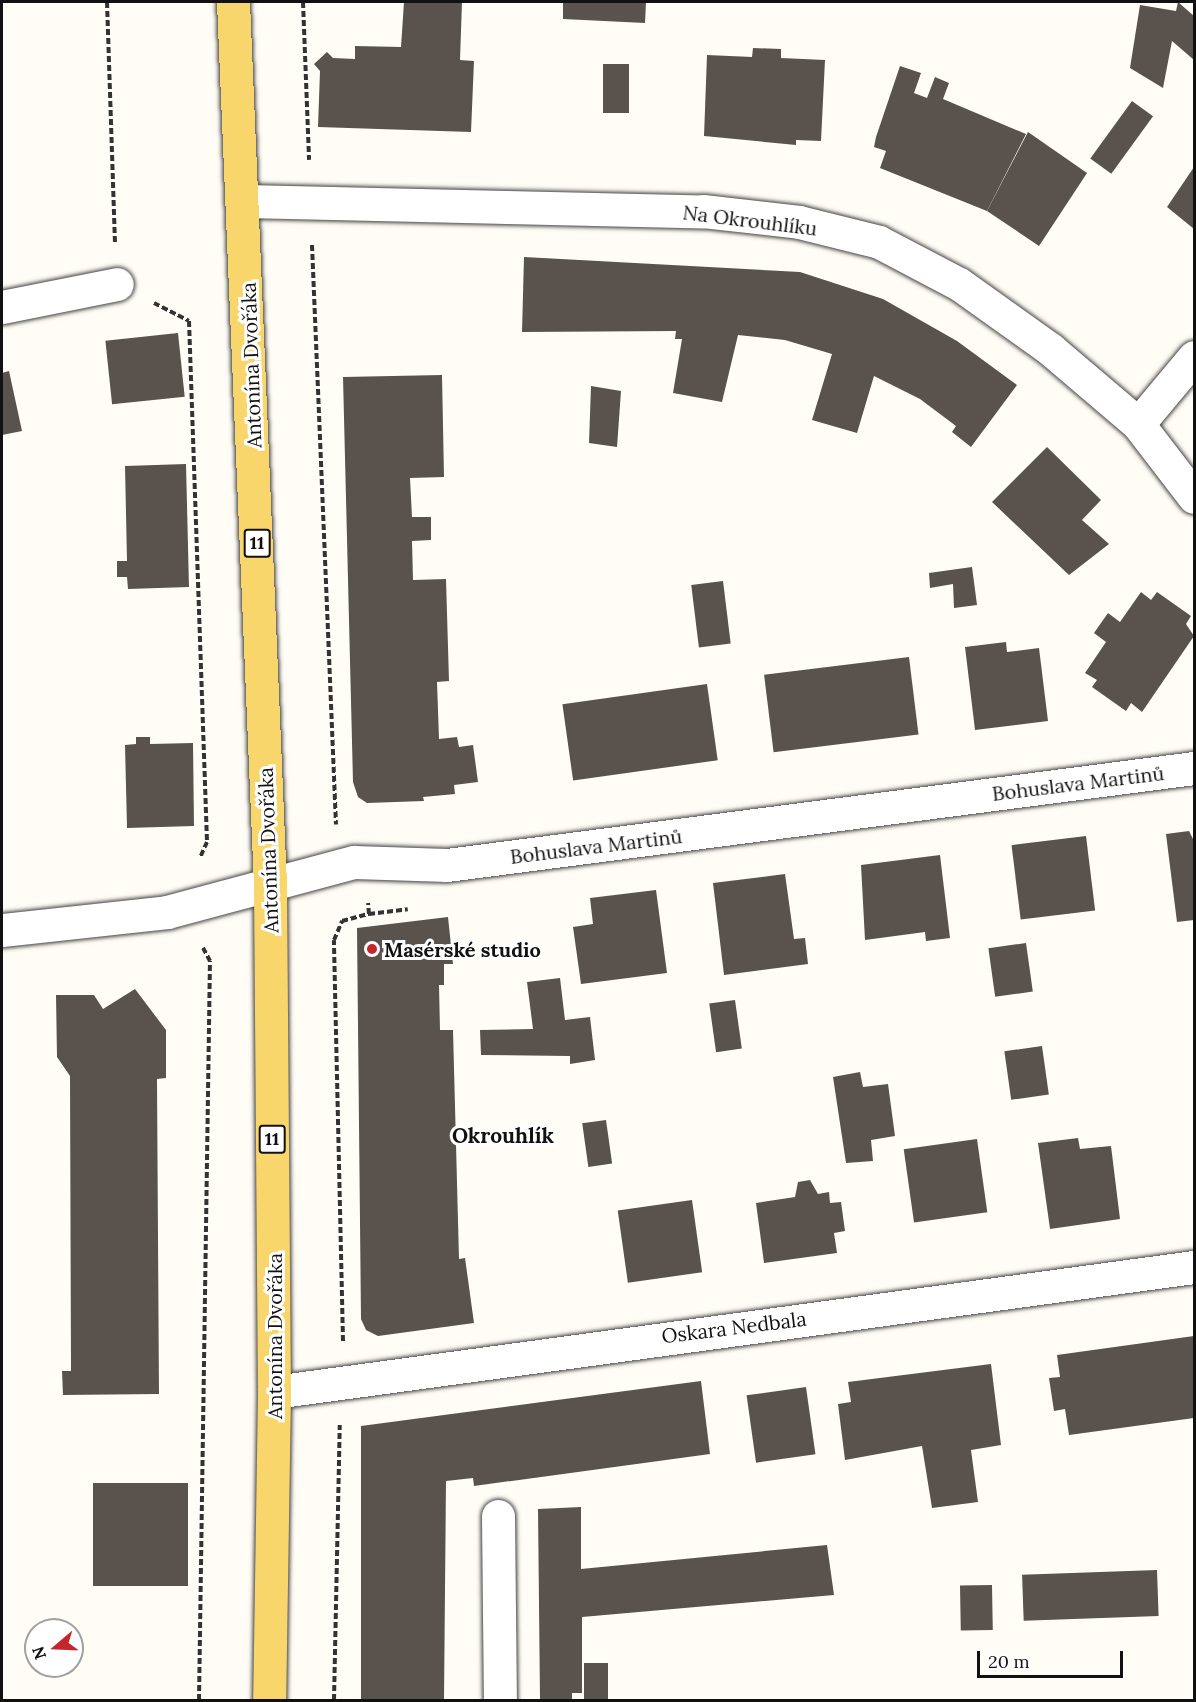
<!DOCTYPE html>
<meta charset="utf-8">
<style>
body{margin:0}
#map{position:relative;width:1196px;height:1702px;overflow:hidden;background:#fffdf5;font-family:Lora,serif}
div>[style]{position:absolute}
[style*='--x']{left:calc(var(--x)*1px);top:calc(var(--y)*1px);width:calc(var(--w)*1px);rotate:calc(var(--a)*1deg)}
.building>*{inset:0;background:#5a524d;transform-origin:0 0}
.path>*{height:4px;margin-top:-2px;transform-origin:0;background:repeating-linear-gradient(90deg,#333 0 6px,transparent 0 9px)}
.roads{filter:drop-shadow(0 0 2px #444) drop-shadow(0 0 2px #444)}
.minor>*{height:33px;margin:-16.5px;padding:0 16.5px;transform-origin:16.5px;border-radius:16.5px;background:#fff}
.major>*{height:33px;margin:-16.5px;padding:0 16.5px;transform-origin:16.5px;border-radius:16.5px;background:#f9d66b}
.dots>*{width:16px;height:16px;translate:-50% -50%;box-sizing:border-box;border:3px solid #fff;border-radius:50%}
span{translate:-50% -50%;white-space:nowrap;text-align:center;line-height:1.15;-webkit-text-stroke:6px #fff;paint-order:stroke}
.shield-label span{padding:2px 4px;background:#fff;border:2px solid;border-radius:4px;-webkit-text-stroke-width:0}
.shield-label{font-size:18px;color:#111;font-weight:700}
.street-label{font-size:20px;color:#111}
.poi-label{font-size:20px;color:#111;font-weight:700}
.left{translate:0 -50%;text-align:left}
.neighbourhood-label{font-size:21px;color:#111;font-weight:700}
.frame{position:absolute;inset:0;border:3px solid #111;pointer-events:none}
.north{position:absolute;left:24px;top:1618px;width:60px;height:60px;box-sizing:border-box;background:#fff;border:2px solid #a0a0a0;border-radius:50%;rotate:251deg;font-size:16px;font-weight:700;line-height:24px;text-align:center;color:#111}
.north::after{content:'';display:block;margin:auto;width:21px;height:27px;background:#c4262e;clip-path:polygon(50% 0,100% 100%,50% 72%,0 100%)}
.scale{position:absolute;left:977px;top:1651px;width:146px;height:27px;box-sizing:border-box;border:3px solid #111;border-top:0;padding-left:8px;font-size:18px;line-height:21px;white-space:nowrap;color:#111;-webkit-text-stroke:4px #fff;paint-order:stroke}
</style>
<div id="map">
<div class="building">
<div style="clip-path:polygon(404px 2px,462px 2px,460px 60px,474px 61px,471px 132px,318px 127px,320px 71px,314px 64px,327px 52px,333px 58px,355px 59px,355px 46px,401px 47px)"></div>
<div style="clip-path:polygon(563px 2px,646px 2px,645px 23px,563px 19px)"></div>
<div style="clip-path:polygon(1178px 2px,1194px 16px,1194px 60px,1172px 41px,1163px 88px,1130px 68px,1140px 5px,1176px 11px)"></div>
<div style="clip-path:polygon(753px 48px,781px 49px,781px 58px,825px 60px,821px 141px,796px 140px,796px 145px,704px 136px,707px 55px,752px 57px)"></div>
<div style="left:603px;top:64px;width:26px;height:49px"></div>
<div style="clip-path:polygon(900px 66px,921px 73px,914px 93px,927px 98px,935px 77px,949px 83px,943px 99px,1026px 134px,987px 211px,880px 168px,886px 151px,874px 147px,876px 137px)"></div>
<div style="left:1132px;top:101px;width:26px;height:71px;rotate:36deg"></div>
<div style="clip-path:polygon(1028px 132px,1087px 173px,1039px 246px,987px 211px)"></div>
<div style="clip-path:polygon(1194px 167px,1194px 229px,1167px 207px)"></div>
<div style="clip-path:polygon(524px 257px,800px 272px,883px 299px,957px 341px,1017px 385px,971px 447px,952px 432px,956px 426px,920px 399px,874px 376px,857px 433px,812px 420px,832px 354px,785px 340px,738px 335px,722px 402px,673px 393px,682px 339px,675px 339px,676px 331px,522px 332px)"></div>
<div style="left:178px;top:333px;width:64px;height:73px;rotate:84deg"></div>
<div style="clip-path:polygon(9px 371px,22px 431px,2px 435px,2px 373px)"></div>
<div style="clip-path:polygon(442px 375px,444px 477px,410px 478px,412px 517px,431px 517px,431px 540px,412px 541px,413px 580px,446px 579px,449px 681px,437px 682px,439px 739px,457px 737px,459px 747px,473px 745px,478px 782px,454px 785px,455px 794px,423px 797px,424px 801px,367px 803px,358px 797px,353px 782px,343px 377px)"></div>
<div style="clip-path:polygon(591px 386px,621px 391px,617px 447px,589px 443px)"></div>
<div style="clip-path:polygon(1047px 447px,1101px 500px,1082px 520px,1109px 544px,1069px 575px,992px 502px)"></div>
<div style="clip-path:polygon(186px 464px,189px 587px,128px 589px,127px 577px,117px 577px,117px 561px,127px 561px,125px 466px)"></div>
<div style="clip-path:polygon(972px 567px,977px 605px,954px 608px,953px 584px,930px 588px,929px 573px)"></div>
<div style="left:723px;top:581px;width:63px;height:32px;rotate:83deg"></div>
<div style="clip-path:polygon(1141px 592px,1151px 600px,1157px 592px,1191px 616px,1186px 624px,1194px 636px,1142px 712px,1131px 703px,1126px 711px,1092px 687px,1097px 680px,1085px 673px,1106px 642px,1094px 633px,1108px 613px,1120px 622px)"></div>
<div style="clip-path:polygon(1006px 642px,1007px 652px,1039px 648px,1048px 721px,975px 730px,965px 647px)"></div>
<div style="left:909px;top:657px;width:78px;height:146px;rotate:83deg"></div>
<div style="left:707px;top:684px;width:77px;height:146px;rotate:82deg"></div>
<div style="clip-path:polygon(136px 737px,150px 737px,150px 744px,193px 743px,194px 826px,127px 828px,125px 745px,136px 744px)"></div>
<div style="clip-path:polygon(1189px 831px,1194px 841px,1194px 920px,1177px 922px,1166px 834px)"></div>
<div style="left:1086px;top:836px;width:75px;height:75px;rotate:83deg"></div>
<div style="clip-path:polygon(940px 855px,950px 938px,926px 941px,925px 932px,865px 940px,861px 865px)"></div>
<div style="clip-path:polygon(785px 874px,794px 939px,805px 938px,808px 964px,724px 975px,713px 883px)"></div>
<div style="clip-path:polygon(656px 890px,667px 973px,581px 984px,573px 927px,593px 924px,590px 898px)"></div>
<div style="clip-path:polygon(448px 917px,453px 964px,444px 964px,444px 985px,439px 985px,440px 1030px,453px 1030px,459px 1259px,465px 1258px,474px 1323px,378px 1336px,366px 1330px,361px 1319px,357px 928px)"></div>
<div style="left:1026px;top:943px;width:49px;height:38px;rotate:82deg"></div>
<div style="clip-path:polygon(560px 978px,565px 1020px,590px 1017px,595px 1060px,570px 1064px,570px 1056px,481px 1055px,480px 1030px,533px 1029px,527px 982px)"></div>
<div style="clip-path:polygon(135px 989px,166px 1030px,166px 1078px,157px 1079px,159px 1394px,63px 1395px,62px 1371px,71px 1371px,70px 1076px,57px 1057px,56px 995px,94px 995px,103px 1009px)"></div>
<div style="left:735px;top:1000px;width:49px;height:26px;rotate:82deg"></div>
<div style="left:1042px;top:1046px;width:49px;height:38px;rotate:82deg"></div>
<div style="clip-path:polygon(860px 1072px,863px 1087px,888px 1084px,895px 1136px,871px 1140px,873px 1161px,846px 1163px,833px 1077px)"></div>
<div style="left:606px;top:1120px;width:44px;height:24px;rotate:82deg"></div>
<div style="clip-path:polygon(1078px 1138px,1080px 1149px,1111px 1146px,1120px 1219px,1050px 1229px,1038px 1143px)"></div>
<div style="left:977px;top:1139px;width:74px;height:74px;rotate:82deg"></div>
<div style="clip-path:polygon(810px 1180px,818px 1194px,829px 1192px,830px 1203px,841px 1202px,845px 1231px,834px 1233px,837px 1253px,764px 1263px,756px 1203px,795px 1197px,798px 1182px)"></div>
<div style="left:692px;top:1200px;width:73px;height:75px;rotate:82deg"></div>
<div style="clip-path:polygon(1194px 1336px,1194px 1418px,1069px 1435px,1065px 1409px,1054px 1411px,1049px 1378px,1060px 1377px,1057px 1355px)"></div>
<div style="clip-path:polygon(991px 1364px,1001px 1445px,971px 1450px,978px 1502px,932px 1508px,922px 1446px,845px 1460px,838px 1404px,851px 1402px,848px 1382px)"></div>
<div style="clip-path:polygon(701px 1381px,710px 1454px,474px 1486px,473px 1478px,446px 1481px,444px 1700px,361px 1700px,361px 1426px)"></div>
<div style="left:806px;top:1387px;width:68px;height:60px;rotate:82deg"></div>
<div style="left:188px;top:1483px;width:103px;height:95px;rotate:90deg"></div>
<div style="clip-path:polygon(581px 1507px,581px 1569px,827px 1545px,834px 1595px,582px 1617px,582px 1693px,572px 1693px,572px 1700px,540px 1700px,538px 1509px)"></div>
<div style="left:1157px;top:1570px;width:46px;height:135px;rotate:88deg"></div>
<div style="left:992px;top:1585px;width:45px;height:32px;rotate:89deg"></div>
<div style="left:584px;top:1663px;width:24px;height:37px"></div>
</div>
<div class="path">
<div style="--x:107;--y:2;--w:242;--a:88.1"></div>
<div style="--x:303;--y:2;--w:158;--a:87.8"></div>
<div style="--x:312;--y:245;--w:580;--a:87.63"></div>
<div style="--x:154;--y:303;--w:39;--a:27"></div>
<div style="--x:189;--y:321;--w:521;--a:88.02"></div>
<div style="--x:207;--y:842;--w:17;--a:114"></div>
<div style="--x:369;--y:914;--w:39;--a:-7"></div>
<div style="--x:343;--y:1341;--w:401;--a:-91.3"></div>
<div style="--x:334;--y:940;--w:21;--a:-67"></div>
<div style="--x:342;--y:921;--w:28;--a:-15"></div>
<div style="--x:369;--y:914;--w:11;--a:-95"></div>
<div style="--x:199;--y:1700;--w:739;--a:-89.15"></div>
<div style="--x:210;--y:961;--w:15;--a:-118"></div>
<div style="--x:334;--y:1700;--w:275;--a:-88.8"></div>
</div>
<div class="roads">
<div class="minor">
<div style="--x:245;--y:201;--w:458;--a:1.3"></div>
<div style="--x:703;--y:211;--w:97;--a:6.5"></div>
<div style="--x:799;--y:222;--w:82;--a:14"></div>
<div style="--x:879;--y:242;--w:90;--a:27.7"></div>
<div style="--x:959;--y:284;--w:112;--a:35.5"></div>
<div style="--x:1050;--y:349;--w:116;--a:40.4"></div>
<div style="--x:1138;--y:424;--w:92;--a:52.5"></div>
<div style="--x:2;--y:307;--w:117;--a:-11.3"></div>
<div style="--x:1138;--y:424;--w:87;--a:-50.1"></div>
<div style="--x:2;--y:930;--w:166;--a:-6.2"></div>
<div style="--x:167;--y:912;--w:194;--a:-15"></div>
<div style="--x:354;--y:862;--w:93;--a:1.8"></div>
<div style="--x:447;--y:865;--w:753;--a:-7.4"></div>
<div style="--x:274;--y:1392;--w:928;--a:-7.74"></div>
<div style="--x:498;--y:1516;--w:184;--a:89.4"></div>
</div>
<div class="major">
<div style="--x:233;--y:2;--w:885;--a:87.6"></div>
<div style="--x:270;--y:886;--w:506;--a:89.55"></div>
<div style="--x:274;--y:1392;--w:308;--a:90.9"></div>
</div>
</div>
<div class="dots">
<div style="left:372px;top:949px;background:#c4262e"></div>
</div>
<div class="shield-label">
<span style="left:257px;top:543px">11</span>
<span style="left:272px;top:1139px">11</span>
</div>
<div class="street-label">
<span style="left:750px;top:220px;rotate:7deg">Na Okrouhlíku</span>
<span style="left:251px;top:365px;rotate:-92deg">Antonína Dvořáka</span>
<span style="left:1078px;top:783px;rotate:-7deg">Bohuslava Martinů</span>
<span style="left:596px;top:846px;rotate:-7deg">Bohuslava Martinů</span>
<span style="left:268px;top:850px;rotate:-92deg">Antonína Dvořáka</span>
<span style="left:734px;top:1327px;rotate:-7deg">Oskara Nedbala</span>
<span style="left:274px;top:1336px;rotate:-90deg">Antonína Dvořáka</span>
</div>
<div class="poi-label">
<span class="left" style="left:384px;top:949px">Masérské studio</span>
</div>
<div class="neighbourhood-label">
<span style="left:503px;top:1136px">Okrouhlík</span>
</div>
<div class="frame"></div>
<div class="north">N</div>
<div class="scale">20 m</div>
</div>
